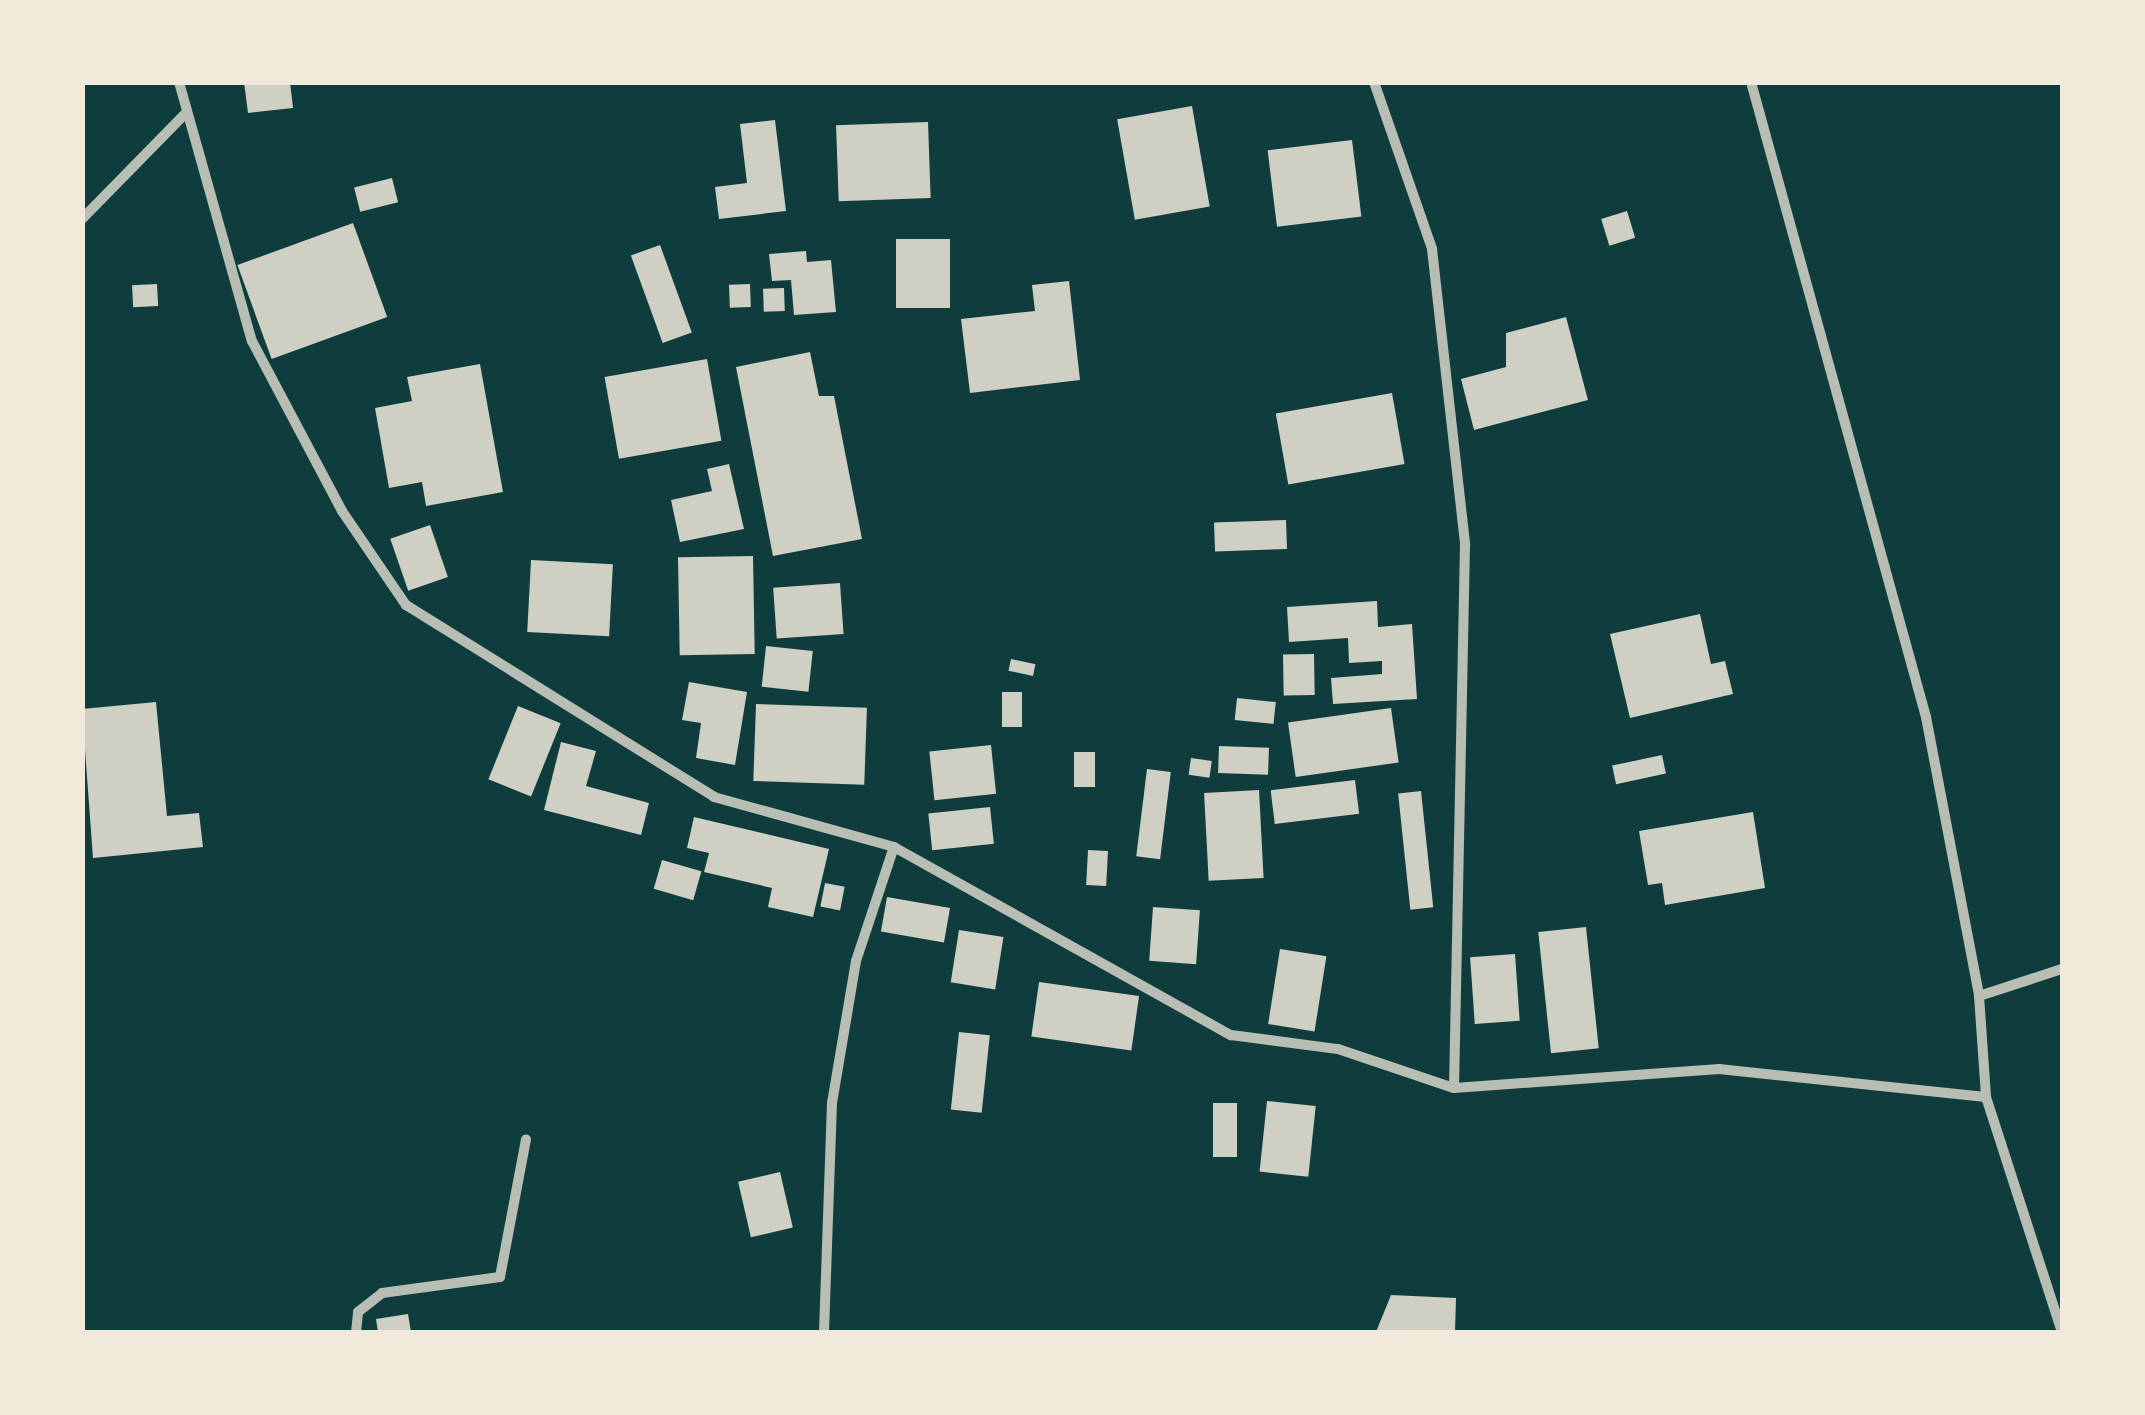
<!DOCTYPE html>
<style>
body{margin:0}
#map{position:relative;width:2145px;height:1415px;overflow:hidden;background:#0f3d3e;font-family:Mulish,sans-serif}
div>[style]{position:absolute}
[style*='--x']{left:calc(var(--x)*1px);top:calc(var(--y)*1px);width:calc(var(--w)*1px);rotate:calc(var(--a)*1deg)}
.building>*{inset:0;background:#cfcfc3;transform-origin:0 0}
.minor>*{height:10px;margin:-5px;padding:0 5px;transform-origin:5px;border-radius:5px;background:#b8beb3}
span{translate:-50% -50%;white-space:nowrap;text-align:center;line-height:1.15;-webkit-text-stroke:9px #f1e9da;paint-order:stroke}
.frame{position:absolute;inset:0;border:85px solid #f1e9da;pointer-events:none}
</style>
<div id="map">
<div class="building">
<div style="clip-path:polygon(244px 82px,290px 82px,293px 108px,248px 113px)"></div>
<div style="left:1192px;top:106px;width:102px;height:76px;rotate:80deg"></div>
<div style="clip-path:polygon(775px 120px,786px 211px,719px 219px,715px 187px,747px 183px,740px 124px)"></div>
<div style="left:928px;top:122px;width:76px;height:92px;rotate:88deg"></div>
<div style="left:1352px;top:140px;width:77px;height:85px;rotate:83deg"></div>
<div style="left:392px;top:178px;width:25px;height:39px;rotate:76deg"></div>
<div style="left:1627px;top:211px;width:28px;height:27px;rotate:73deg"></div>
<div style="left:353px;top:223px;width:100px;height:123px;rotate:70deg"></div>
<div style="left:896px;top:239px;width:54px;height:69px"></div>
<div style="left:660px;top:245px;width:93px;height:31px;rotate:70deg"></div>
<div style="clip-path:polygon(806px 251px,807px 262px,831px 260px,836px 312px,794px 315px,791px 280px,772px 281px,769px 254px)"></div>
<div style="clip-path:polygon(1069px 281px,1080px 380px,970px 393px,961px 319px,1035px 311px,1032px 285px)"></div>
<div style="left:157px;top:284px;width:22px;height:25px;rotate:87deg"></div>
<div style="left:750px;top:284px;width:23px;height:21px;rotate:88deg"></div>
<div style="left:784px;top:288px;width:23px;height:21px;rotate:88deg"></div>
<div style="clip-path:polygon(1566px 317px,1588px 400px,1474px 430px,1461px 379px,1506px 367px,1506px 333px)"></div>
<div style="clip-path:polygon(810px 352px,819px 396px,834px 396px,862px 539px,773px 556px,736px 367px)"></div>
<div style="left:707px;top:359px;width:83px;height:104px;rotate:80deg"></div>
<div style="clip-path:polygon(480px 364px,503px 492px,426px 506px,422px 482px,389px 488px,375px 408px,412px 401px,407px 377px)"></div>
<div style="left:1392px;top:393px;width:72px;height:118px;rotate:80deg"></div>
<div style="clip-path:polygon(729px 464px,744px 529px,680px 542px,671px 500px,712px 491px,707px 469px)"></div>
<div style="left:1286px;top:520px;width:29px;height:72px;rotate:88deg"></div>
<div style="left:430px;top:525px;width:55px;height:42px;rotate:71deg"></div>
<div style="left:753px;top:556px;width:98px;height:75px;rotate:89deg"></div>
<div style="left:531px;top:560px;width:82px;height:72px;rotate:3deg"></div>
<div style="left:840px;top:583px;width:51px;height:67px;rotate:86deg"></div>
<div style="clip-path:polygon(1377px 601px,1378px 627px,1412px 624px,1417px 699px,1333px 704px,1331px 678px,1382px 674px,1382px 661px,1349px 663px,1348px 638px,1289px 642px,1287px 607px)"></div>
<div style="clip-path:polygon(1700px 614px,1711px 664px,1725px 661px,1733px 694px,1630px 718px,1610px 634px)"></div>
<div style="left:766px;top:646px;width:47px;height:41px;rotate:6deg"></div>
<div style="left:1314px;top:654px;width:41px;height:31px;rotate:89deg"></div>
<div style="left:1011px;top:659px;width:25px;height:12px;rotate:12deg"></div>
<div style="clip-path:polygon(689px 682px,747px 692px,735px 765px,696px 758px,701px 723px,682px 720px)"></div>
<div style="left:1002px;top:692px;width:20px;height:35px"></div>
<div style="left:1237px;top:698px;width:39px;height:22px;rotate:6deg"></div>
<div style="clip-path:polygon(156px 702px,167px 816px,199px 813px,203px 847px,93px 858px,82px 709px)"></div>
<div style="left:756px;top:704px;width:111px;height:77px;rotate:2deg"></div>
<div style="left:518px;top:706px;width:46px;height:79px;rotate:22deg"></div>
<div style="left:1391px;top:708px;width:55px;height:104px;rotate:82deg"></div>
<div style="clip-path:polygon(561px 742px,596px 751px,586px 786px,649px 803px,641px 835px,544px 810px)"></div>
<div style="left:991px;top:745px;width:49px;height:62px;rotate:84deg"></div>
<div style="left:1219px;top:746px;width:50px;height:27px;rotate:2deg"></div>
<div style="left:1074px;top:752px;width:21px;height:35px"></div>
<div style="left:1662px;top:755px;width:19px;height:51px;rotate:78deg"></div>
<div style="left:1191px;top:758px;width:21px;height:17px;rotate:8deg"></div>
<div style="left:1147px;top:769px;width:24px;height:88px;rotate:7deg"></div>
<div style="left:1355px;top:780px;width:34px;height:85px;rotate:83deg"></div>
<div style="left:1259px;top:790px;width:88px;height:55px;rotate:87deg"></div>
<div style="left:1421px;top:791px;width:117px;height:23px;rotate:84deg"></div>
<div style="left:990px;top:807px;width:37px;height:62px;rotate:84deg"></div>
<div style="clip-path:polygon(1753px 812px,1765px 888px,1665px 905px,1662px 883px,1648px 885px,1639px 831px)"></div>
<div style="clip-path:polygon(694px 817px,829px 849px,813px 917px,768px 907px,772px 888px,704px 872px,709px 853px,687px 848px)"></div>
<div style="left:1088px;top:850px;width:20px;height:35px;rotate:3deg"></div>
<div style="left:662px;top:860px;width:41px;height:30px;rotate:16deg"></div>
<div style="left:825px;top:883px;width:20px;height:24px;rotate:11deg"></div>
<div style="left:887px;top:897px;width:64px;height:35px;rotate:10deg"></div>
<div style="left:1153px;top:907px;width:47px;height:54px;rotate:4deg"></div>
<div style="left:1586px;top:927px;width:122px;height:48px;rotate:84deg"></div>
<div style="left:959px;top:930px;width:45px;height:53px;rotate:9deg"></div>
<div style="left:1280px;top:949px;width:47px;height:76px;rotate:9deg"></div>
<div style="left:1515px;top:954px;width:67px;height:45px;rotate:86deg"></div>
<div style="left:1039px;top:982px;width:101px;height:55px;rotate:8deg"></div>
<div style="left:959px;top:1032px;width:31px;height:78px;rotate:6deg"></div>
<div style="left:1267px;top:1101px;width:49px;height:71px;rotate:6deg"></div>
<div style="left:1213px;top:1103px;width:24px;height:54px"></div>
<div style="left:780px;top:1172px;width:57px;height:43px;rotate:77deg"></div>
<div style="clip-path:polygon(1391px 1295px,1456px 1298px,1455px 1332px,1376px 1332px)"></div>
<div style="clip-path:polygon(408px 1314px,411px 1332px,378px 1332px,376px 1319px)"></div>
</div>
<div class="minor">
<div style="--x:179;--y:82;--w:269;--a:74.3"></div>
<div style="--x:252;--y:341;--w:192;--a:62.1"></div>
<div style="--x:342;--y:511;--w:114;--a:55.8"></div>
<div style="--x:406;--y:605;--w:363;--a:31.9"></div>
<div style="--x:714;--y:797;--w:187;--a:15.5"></div>
<div style="--x:894;--y:847;--w:386;--a:29.2"></div>
<div style="--x:1231;--y:1035;--w:108;--a:7.5"></div>
<div style="--x:1338;--y:1049;--w:122;--a:18.6"></div>
<div style="--x:1454;--y:1088;--w:266;--a:-4.1"></div>
<div style="--x:1719;--y:1069;--w:268;--a:6"></div>
<div style="--x:1374;--y:82;--w:177;--a:70.8"></div>
<div style="--x:1432;--y:249;--w:298;--a:83.6"></div>
<div style="--x:1465;--y:545;--w:543;--a:91.16"></div>
<div style="--x:1751;--y:82;--w:659;--a:74.59"></div>
<div style="--x:1926;--y:717;--w:284;--a:79.2"></div>
<div style="--x:1979;--y:996;--w:101;--a:86"></div>
<div style="--x:1986;--y:1097;--w:247;--a:72.1"></div>
<div style="--x:82;--y:219;--w:146;--a:-45.6"></div>
<div style="--x:1979;--y:996;--w:87;--a:-18"></div>
<div style="--x:356;--y:1332;--w:20;--a:-84"></div>
<div style="--x:358;--y:1312;--w:31;--a:-38"></div>
<div style="--x:382;--y:1293;--w:119;--a:-7.7"></div>
<div style="--x:500;--y:1277;--w:140;--a:-79.3"></div>
<div style="--x:824;--y:1332;--w:229;--a:-88"></div>
<div style="--x:832;--y:1103;--w:144;--a:-80.4"></div>
<div style="--x:856;--y:961;--w:120;--a:-71.6"></div>
</div>
<div class="frame"></div>
</div>
